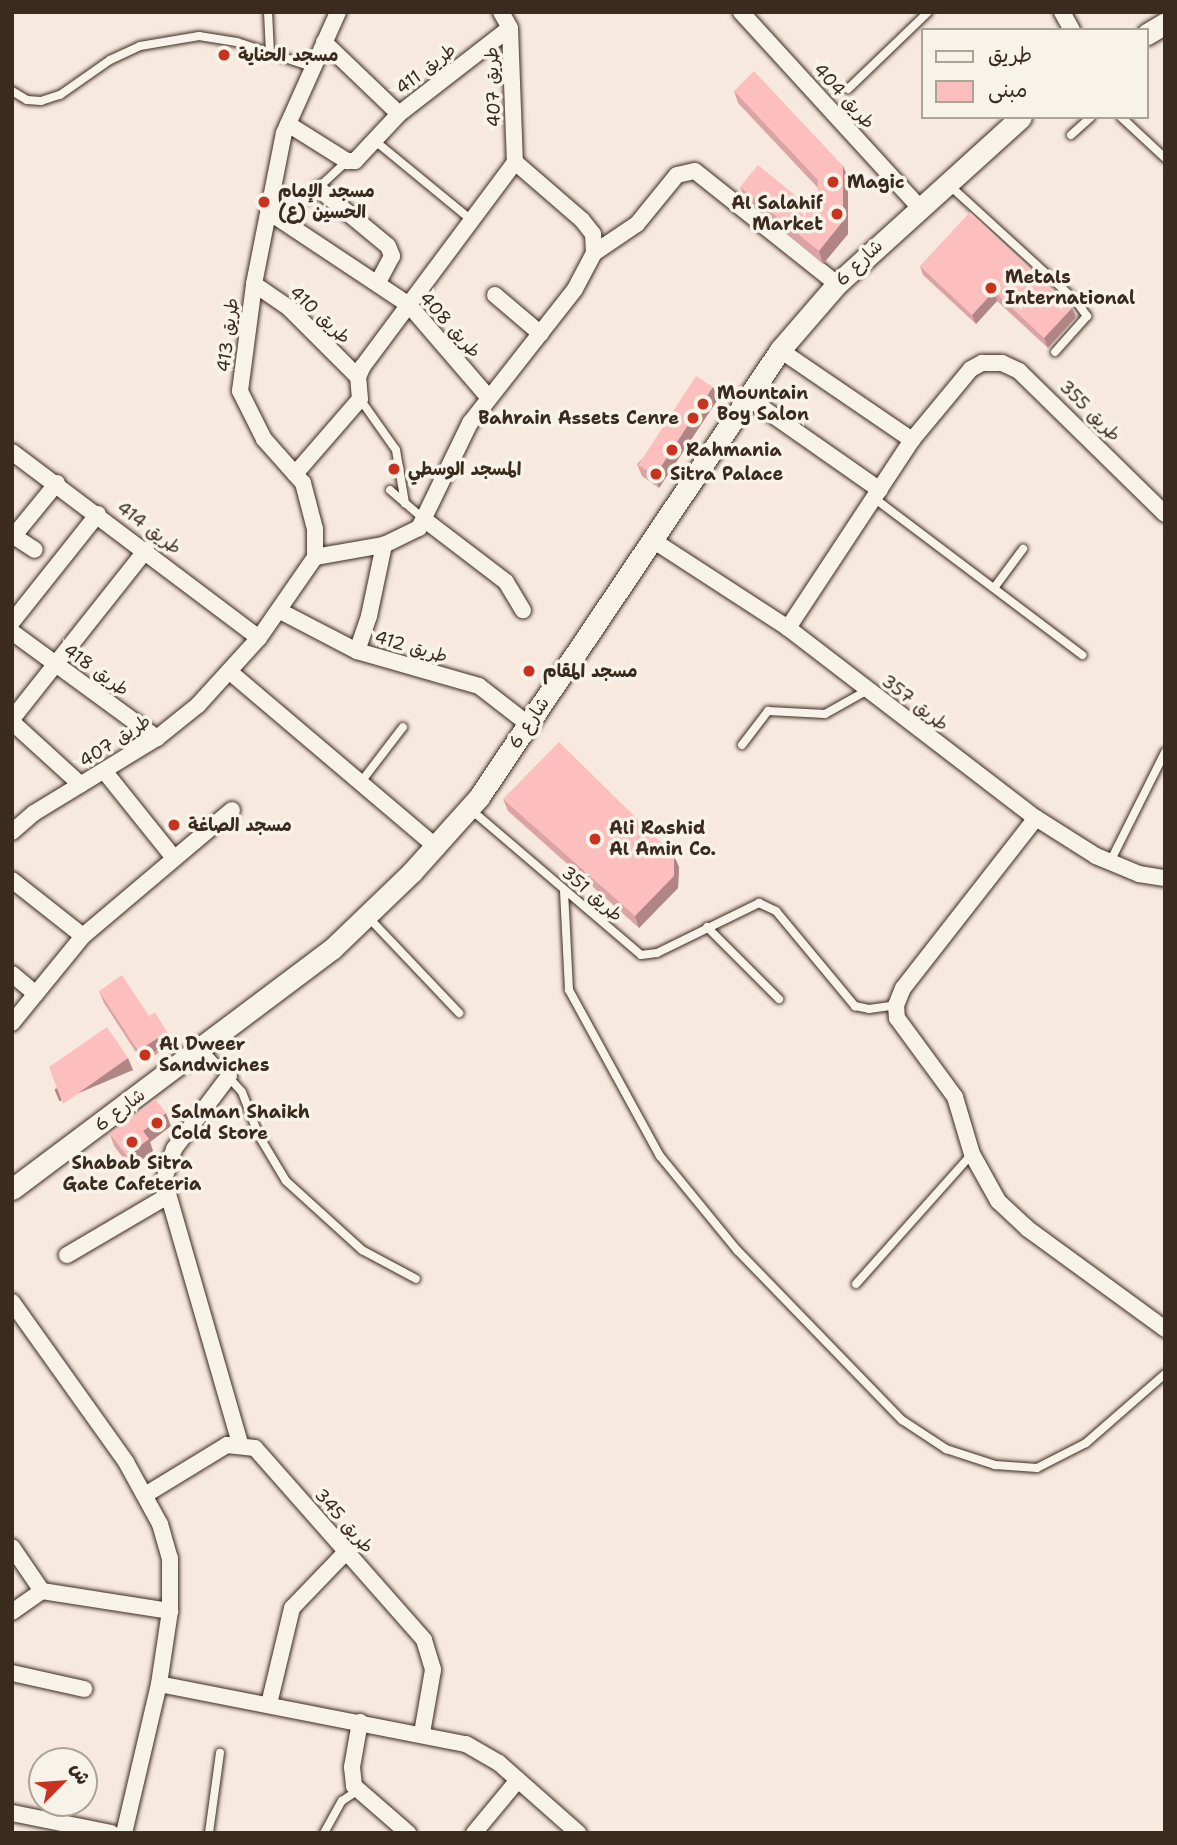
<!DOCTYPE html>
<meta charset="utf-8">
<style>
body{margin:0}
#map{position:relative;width:1177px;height:1845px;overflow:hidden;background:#f8e9df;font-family:"Shantell Sans","Playpen Sans Arabic",sans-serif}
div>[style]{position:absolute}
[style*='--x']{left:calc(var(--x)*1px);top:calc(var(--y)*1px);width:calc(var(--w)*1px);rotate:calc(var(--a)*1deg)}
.roads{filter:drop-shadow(0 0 2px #3b2a1e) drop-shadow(0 0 2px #3b2a1e)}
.service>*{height:8px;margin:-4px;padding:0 4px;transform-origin:4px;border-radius:4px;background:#f7f3e8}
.minor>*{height:16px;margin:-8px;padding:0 8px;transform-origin:8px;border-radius:8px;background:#f7f3e8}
.tertiary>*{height:21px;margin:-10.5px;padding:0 10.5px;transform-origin:10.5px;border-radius:10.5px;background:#f7f3e8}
.wall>*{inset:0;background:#d9a4a3}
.shaded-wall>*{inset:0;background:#b08684;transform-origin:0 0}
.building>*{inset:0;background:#fcbfbd;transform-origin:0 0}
.dots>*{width:19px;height:19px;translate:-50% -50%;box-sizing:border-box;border:4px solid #f7f3e8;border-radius:50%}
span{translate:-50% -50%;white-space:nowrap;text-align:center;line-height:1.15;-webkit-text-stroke:7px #f7f3e8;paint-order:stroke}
.poi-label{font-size:18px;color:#3b2a1e;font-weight:700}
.left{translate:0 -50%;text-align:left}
.right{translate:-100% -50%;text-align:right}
.street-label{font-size:18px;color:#3b2a1e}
.frame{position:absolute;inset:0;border:14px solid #3b2a1e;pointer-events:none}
.legend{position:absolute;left:921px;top:28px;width:228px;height:91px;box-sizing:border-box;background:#f7f3e8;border:2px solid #aca397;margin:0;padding:9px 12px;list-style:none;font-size:21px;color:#3b2a1e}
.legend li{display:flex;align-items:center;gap:14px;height:35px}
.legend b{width:35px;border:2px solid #aca397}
.north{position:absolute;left:28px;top:1747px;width:70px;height:70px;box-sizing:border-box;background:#f7f3e8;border:2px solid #aca397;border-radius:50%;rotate:65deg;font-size:19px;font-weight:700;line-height:28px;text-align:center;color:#3b2a1e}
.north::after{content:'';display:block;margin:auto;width:24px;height:32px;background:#c8321e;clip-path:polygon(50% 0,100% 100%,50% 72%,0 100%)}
</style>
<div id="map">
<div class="roads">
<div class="service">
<div style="--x:268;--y:12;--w:41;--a:87.2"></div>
<div style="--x:848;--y:89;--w:111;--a:-43.9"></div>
<div style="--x:12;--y:91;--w:17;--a:31"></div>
<div style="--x:27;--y:100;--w:14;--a:4"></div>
<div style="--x:41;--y:101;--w:20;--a:-18"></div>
<div style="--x:60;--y:95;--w:61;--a:-35"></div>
<div style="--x:110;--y:60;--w:33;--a:-25"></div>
<div style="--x:140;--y:46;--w:60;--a:-9.6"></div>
<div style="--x:199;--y:36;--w:38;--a:9"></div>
<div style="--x:237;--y:42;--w:82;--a:18.4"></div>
<div style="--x:1121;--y:117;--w:60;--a:43"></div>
<div style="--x:1071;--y:135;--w:27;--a:-42"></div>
<div style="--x:374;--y:140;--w:123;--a:39.4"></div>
<div style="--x:948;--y:184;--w:173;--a:42.4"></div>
<div style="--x:1076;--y:301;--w:19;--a:54"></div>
<div style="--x:1087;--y:316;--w:48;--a:131.6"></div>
<div style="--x:270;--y:201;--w:34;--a:0"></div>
<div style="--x:304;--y:201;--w:59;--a:-42.9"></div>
<div style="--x:360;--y:399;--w:62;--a:54.8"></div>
<div style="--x:396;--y:450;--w:54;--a:80.4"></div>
<div style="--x:390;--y:490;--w:46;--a:40.6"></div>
<div style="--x:874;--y:498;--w:261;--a:37"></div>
<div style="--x:994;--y:588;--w:49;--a:-53.4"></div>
<div style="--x:742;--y:745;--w:43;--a:-52.6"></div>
<div style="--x:768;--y:711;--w:57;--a:3"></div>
<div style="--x:825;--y:714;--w:49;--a:-29.2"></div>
<div style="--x:361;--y:782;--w:69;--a:-52.6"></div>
<div style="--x:469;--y:808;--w:226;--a:40.5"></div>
<div style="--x:641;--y:955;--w:16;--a:-7"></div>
<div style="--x:657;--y:953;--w:114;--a:-26.1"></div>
<div style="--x:759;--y:903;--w:19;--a:25"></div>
<div style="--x:776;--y:911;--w:124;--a:50.3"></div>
<div style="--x:855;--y:1006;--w:14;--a:12"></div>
<div style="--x:869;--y:1009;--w:27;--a:-8"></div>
<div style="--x:1110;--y:862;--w:123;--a:-63.4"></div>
<div style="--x:564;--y:891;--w:99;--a:87.1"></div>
<div style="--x:569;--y:990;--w:189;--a:61.3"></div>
<div style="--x:660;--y:1156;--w:122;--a:50.7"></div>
<div style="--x:737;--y:1250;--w:237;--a:45.9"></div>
<div style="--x:902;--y:1420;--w:53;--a:33.4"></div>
<div style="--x:946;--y:1449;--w:52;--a:18.1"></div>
<div style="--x:995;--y:1465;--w:42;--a:4.1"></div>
<div style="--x:1037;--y:1468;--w:55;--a:-27"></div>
<div style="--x:1086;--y:1443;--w:105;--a:-41.1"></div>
<div style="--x:367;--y:916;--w:134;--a:46.5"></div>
<div style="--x:707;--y:927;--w:102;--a:45"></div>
<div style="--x:202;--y:1048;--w:59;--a:47.7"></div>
<div style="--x:242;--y:1092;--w:47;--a:68.9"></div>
<div style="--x:259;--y:1136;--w:52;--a:59"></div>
<div style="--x:286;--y:1181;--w:103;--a:42.2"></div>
<div style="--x:362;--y:1250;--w:61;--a:28.2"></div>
<div style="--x:856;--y:1284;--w:174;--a:-48.3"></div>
<div style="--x:209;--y:1833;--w:81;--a:-82.2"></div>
<div style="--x:324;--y:1833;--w:37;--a:-61"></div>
<div style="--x:342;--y:1801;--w:18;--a:-34"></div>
</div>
<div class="minor">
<div style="--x:501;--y:12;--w:18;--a:61"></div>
<div style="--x:510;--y:28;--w:134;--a:87.9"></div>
<div style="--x:741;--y:12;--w:263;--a:47.6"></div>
<div style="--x:1062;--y:12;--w:21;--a:61"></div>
<div style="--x:324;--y:42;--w:104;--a:43.8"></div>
<div style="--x:288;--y:124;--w:70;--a:32.1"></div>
<div style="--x:347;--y:161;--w:8;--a:0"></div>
<div style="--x:355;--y:161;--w:64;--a:-46.9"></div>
<div style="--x:399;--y:114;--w:140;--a:-37.8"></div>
<div style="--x:319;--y:189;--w:89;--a:39.6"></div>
<div style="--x:388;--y:246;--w:11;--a:68"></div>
<div style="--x:392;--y:256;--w:30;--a:118"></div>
<div style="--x:269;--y:212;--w:168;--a:33.6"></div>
<div style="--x:409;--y:305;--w:123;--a:49.3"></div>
<div style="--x:594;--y:253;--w:52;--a:-34"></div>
<div style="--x:637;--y:224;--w:63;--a:-50.8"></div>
<div style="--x:677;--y:175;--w:18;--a:-13"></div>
<div style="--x:695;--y:171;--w:181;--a:38.5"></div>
<div style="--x:254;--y:284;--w:42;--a:34.4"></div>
<div style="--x:289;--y:308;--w:98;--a:45"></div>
<div style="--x:495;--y:295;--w:60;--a:40.3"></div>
<div style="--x:780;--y:350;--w:160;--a:34.3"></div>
<div style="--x:747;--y:397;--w:162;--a:35"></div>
<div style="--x:12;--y:452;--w:309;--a:37"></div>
<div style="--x:295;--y:474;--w:99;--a:-49.1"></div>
<div style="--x:360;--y:399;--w:22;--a:-95"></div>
<div style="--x:358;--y:377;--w:12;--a:-66"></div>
<div style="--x:363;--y:366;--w:254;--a:-53.3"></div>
<div style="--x:425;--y:520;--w:102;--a:37.4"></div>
<div style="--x:506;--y:582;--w:33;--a:59"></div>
<div style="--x:12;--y:535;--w:27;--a:33"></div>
<div style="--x:12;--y:538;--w:71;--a:-50.7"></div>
<div style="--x:651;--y:539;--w:163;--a:33"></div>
<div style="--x:788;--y:628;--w:312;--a:37.5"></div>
<div style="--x:1036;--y:818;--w:71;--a:32.3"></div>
<div style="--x:1096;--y:856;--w:47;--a:22.7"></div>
<div style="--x:1139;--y:874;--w:26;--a:9"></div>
<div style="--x:315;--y:557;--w:70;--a:-9.9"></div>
<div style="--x:384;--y:545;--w:39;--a:-26"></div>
<div style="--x:419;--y:528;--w:117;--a:-64.1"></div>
<div style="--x:470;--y:423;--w:170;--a:-51.9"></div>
<div style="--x:575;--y:289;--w:41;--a:-62.2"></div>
<div style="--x:594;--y:253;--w:19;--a:-93"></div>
<div style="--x:593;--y:234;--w:18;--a:-128"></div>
<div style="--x:582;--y:220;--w:89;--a:-139.1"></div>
<div style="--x:280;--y:611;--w:87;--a:27.5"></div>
<div style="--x:357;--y:651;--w:127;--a:16"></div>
<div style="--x:479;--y:686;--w:62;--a:37.8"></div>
<div style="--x:12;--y:622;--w:138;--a:-51.5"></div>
<div style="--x:788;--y:628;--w:225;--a:-56.6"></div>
<div style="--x:912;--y:440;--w:92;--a:-50.3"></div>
<div style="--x:971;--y:369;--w:13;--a:-29"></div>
<div style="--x:982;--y:363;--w:20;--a:0"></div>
<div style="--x:1002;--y:363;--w:19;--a:25"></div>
<div style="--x:1019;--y:371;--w:204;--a:44.4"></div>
<div style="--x:12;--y:632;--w:180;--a:36.2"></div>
<div style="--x:357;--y:651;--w:37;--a:-71"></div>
<div style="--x:369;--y:616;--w:73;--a:-78.1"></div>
<div style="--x:230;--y:672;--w:269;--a:40.3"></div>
<div style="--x:12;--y:719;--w:216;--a:-51.6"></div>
<div style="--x:12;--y:722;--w:93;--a:42.4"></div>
<div style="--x:105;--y:772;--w:110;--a:51.3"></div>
<div style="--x:1036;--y:818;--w:216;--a:128"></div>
<div style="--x:903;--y:988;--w:18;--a:112"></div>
<div style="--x:896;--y:1005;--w:13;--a:86"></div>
<div style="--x:897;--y:1018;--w:98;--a:53.7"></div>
<div style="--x:955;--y:1097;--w:59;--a:73.4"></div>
<div style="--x:972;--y:1154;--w:54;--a:61"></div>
<div style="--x:998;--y:1201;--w:41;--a:43"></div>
<div style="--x:1028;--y:1229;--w:170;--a:36.1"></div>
<div style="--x:12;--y:832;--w:29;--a:-41"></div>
<div style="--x:34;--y:813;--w:144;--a:-31.4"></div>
<div style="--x:157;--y:738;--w:53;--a:-38.8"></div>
<div style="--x:198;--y:705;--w:91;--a:-47.7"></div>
<div style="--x:259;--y:638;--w:98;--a:-55.3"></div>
<div style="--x:315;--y:557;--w:28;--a:-90"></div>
<div style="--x:315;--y:529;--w:48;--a:-104.6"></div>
<div style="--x:303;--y:483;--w:59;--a:-131.6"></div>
<div style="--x:264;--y:439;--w:54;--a:-116.6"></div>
<div style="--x:240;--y:391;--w:108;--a:-82.5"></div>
<div style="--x:254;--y:284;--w:154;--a:-78.8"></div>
<div style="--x:284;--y:133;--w:133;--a:-65.9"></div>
<div style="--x:12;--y:880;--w:90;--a:38.3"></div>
<div style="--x:12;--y:974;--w:31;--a:40"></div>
<div style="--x:12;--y:1023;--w:112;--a:-50.8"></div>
<div style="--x:83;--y:936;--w:195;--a:-40.2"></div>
<div style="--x:229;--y:1076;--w:91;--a:127"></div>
<div style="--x:174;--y:1149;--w:33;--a:108"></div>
<div style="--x:164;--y:1180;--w:274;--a:73.9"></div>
<div style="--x:67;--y:1255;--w:115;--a:-30.4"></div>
<div style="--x:12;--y:1302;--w:196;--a:54.5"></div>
<div style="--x:126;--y:1462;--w:71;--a:61.3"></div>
<div style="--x:160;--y:1524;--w:35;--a:74"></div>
<div style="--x:170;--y:1558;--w:53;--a:90"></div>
<div style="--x:170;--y:1611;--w:74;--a:98.6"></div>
<div style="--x:159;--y:1684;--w:153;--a:103.2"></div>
<div style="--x:145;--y:1495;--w:96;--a:-31.4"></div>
<div style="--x:227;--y:1445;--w:28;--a:6"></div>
<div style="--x:255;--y:1448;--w:256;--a:48.6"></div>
<div style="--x:424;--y:1640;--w:31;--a:73"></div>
<div style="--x:433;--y:1670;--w:64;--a:99.9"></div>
<div style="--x:12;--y:1547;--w:53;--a:55.7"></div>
<div style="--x:12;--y:1612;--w:37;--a:-35"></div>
<div style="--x:42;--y:1591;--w:130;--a:8.9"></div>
<div style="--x:12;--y:1673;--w:74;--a:12.5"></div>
<div style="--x:159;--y:1684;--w:313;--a:11.1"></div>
<div style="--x:466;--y:1744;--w:38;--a:30"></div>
<div style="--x:499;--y:1763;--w:106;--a:41.5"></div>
<div style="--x:269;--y:1704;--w:99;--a:-76.5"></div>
<div style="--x:292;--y:1608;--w:76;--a:-46.1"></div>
<div style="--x:360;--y:1722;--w:46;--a:100.1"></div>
<div style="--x:352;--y:1767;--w:19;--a:84"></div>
<div style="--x:354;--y:1786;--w:72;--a:41"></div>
<div style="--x:12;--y:1813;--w:101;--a:11.4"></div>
<div style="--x:474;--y:1833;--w:69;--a:-50.3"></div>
</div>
<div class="tertiary">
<div style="--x:1147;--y:34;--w:21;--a:-31"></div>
<div style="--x:12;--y:1189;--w:400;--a:-36.9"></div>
<div style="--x:332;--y:949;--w:111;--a:-43.9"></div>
<div style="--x:412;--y:872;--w:101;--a:-48.2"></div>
<div style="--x:479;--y:797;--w:539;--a:-56.04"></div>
<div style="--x:780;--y:350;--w:87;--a:-49.2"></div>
<div style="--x:837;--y:284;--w:248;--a:-42.2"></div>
</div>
</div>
<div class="wall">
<div style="clip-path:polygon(734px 91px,843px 166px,848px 178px,848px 234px,823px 264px,745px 199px,740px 187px,817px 213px,818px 188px,738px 103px)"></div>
<div style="clip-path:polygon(920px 266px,1072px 308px,1076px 317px,1048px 348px,997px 301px,976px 324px,923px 275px)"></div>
<div style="clip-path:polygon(713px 387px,718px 399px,659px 488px,642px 476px,637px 464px)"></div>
<div style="clip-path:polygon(503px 799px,679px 867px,678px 888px,639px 928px,508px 811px)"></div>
<div style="clip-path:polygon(99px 991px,167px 1032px,172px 1044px,143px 1063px,104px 1003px)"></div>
<div style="clip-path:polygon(171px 1126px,150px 1142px,153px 1151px,131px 1168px,114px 1146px,110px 1134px)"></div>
</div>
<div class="shaded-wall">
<div style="clip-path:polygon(843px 166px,848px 178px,848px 234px,823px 264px,819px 251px)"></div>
<div style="clip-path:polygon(994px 291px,997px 301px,976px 324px,972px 315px)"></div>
<div style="clip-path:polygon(1072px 308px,1076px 317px,1048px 348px,1044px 338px)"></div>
<div style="clip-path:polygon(713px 387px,718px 399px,659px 488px,655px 475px)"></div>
<div style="clip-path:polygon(674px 855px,679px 867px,678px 888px,639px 928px,635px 916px)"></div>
<div style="left:167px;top:1032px;width:13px;height:35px;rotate:67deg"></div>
<div style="left:128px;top:1058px;width:13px;height:80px;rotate:67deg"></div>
<div style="clip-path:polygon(166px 1113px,171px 1126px,150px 1142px,153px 1151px,131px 1168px,127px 1156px,143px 1131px)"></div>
</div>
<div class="building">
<div style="clip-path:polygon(754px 71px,843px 166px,843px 221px,819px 251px,740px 187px,758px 165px,817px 213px,818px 180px,734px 91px)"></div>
<div style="clip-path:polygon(970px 212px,1072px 308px,1044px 338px,994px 291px,972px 315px,920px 266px)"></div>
<div style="left:696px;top:376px;width:20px;height:106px;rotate:33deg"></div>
<div style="clip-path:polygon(559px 742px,674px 855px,674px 876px,635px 916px,503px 799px)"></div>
<div style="clip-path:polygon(122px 975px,149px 1016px,155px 1012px,167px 1032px,138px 1051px,99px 991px)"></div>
<div style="clip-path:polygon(107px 1027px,128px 1058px,63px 1104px,49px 1067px)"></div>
<div style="clip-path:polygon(155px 1099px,166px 1113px,143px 1131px,149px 1139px,127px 1156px,110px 1134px)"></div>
</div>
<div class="dots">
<div style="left:224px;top:55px;background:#c8321e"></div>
<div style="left:833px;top:182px;background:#c8321e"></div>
<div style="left:264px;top:202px;background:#c8321e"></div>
<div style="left:837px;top:214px;background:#c8321e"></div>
<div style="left:991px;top:288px;background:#c8321e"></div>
<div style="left:703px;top:404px;background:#c8321e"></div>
<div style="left:693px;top:418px;background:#c8321e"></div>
<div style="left:672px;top:450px;background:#c8321e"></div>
<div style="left:394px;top:469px;background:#c8321e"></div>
<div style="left:656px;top:474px;background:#c8321e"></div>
<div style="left:529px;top:671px;background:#c8321e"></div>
<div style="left:174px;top:825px;background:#c8321e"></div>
<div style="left:595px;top:839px;background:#c8321e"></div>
<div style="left:145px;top:1055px;background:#c8321e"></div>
<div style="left:157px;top:1123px;background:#c8321e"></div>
<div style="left:132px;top:1142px;background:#c8321e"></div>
</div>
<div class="poi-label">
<span class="left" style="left:238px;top:55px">مسجد الحناية</span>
<span class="left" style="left:847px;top:182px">Magic</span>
<span class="left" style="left:278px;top:202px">مسجد الإمام<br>الحسين (ع)</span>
<span class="right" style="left:823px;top:214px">Al Salahif<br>Market</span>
<span class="left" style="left:1005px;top:288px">Metals<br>International</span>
<span class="left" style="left:717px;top:404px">Mountain<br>Boy Salon</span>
<span class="right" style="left:679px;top:418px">Bahrain Assets Cenre</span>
<span class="left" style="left:686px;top:450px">Rahmania</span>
<span class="left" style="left:408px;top:469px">المسجد الوسطي</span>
<span class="left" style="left:670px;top:474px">Sitra Palace</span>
<span class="left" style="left:543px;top:671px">مسجد المقام</span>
<span class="left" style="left:188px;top:825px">مسجد الصاغة</span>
<span class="left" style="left:609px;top:839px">Ali Rashid<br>Al Amin Co.</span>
<span class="left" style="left:159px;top:1055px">Al Dweer<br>Sandwiches</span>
<span class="left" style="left:171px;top:1123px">Salman Shaikh<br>Cold Store</span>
<span style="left:132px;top:1174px">Shabab Sitra<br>Gate Cafeteria</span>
</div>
<div class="street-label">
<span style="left:426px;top:69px;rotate:-38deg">طريق 411</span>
<span style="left:493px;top:87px;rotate:-92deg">طريق 407</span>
<span style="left:844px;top:96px;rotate:48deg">طريق 404</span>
<span style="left:859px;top:263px;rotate:-44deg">شارع 6</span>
<span style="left:320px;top:315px;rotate:43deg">طريق 410</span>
<span style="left:450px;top:325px;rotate:48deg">طريق 408</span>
<span style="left:228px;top:335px;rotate:-83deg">طريق 413</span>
<span style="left:1090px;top:411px;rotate:45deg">طريق 355</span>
<span style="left:149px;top:528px;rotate:37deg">طريق 414</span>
<span style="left:411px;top:647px;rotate:16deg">طريق 412</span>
<span style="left:96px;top:670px;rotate:36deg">طريق 418</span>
<span style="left:915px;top:703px;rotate:38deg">طريق 357</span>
<span style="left:529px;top:723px;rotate:-56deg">شارع 6</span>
<span style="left:115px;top:741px;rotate:-33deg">طريق 407</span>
<span style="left:592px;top:894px;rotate:41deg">طريق 351</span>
<span style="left:120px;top:1110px;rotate:-37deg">شارع 6</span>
<span style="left:344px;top:1521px;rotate:49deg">طريق 345</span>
</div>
<div class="frame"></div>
<ul class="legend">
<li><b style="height:9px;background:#f7f3e8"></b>طريق</li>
<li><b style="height:19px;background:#fcbfbd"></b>مبنى</li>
</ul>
<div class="north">ش</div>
</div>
